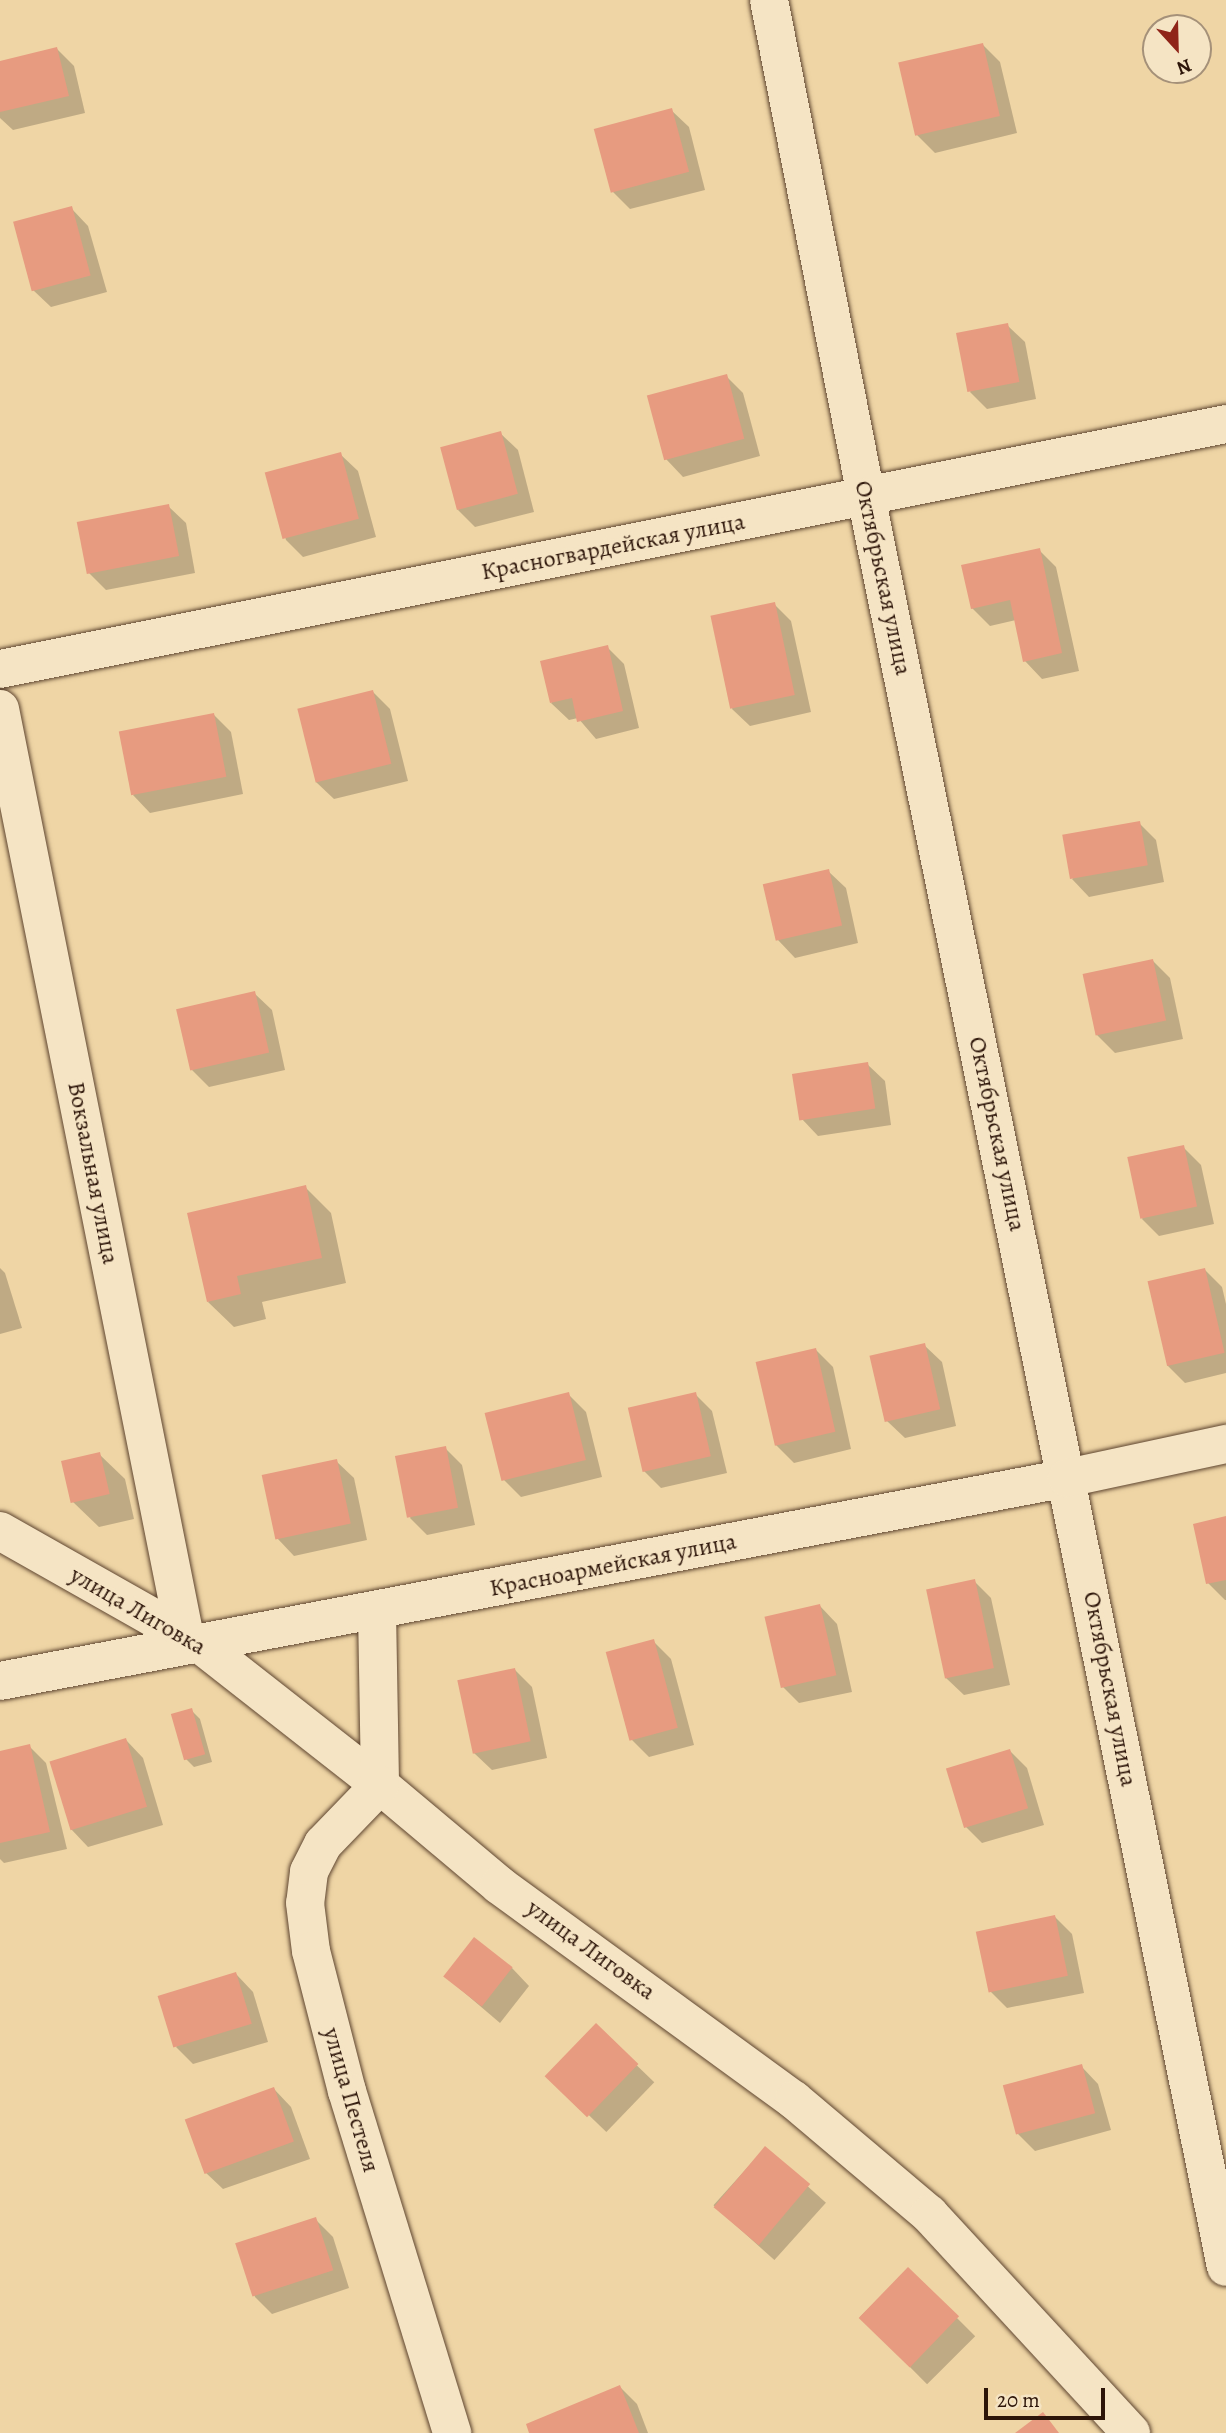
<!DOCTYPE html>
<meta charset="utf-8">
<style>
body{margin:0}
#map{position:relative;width:1226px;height:2433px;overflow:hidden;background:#efd5a5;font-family:Alegreya,serif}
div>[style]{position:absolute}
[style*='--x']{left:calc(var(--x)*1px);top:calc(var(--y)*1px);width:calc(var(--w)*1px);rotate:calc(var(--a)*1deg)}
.shadow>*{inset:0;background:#0003;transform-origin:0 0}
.building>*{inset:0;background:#e79b80;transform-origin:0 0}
.roads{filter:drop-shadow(0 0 2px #5e4530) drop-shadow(0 0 2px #5e4530)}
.minor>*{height:38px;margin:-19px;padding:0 19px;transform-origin:19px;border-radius:19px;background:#f5e4c4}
span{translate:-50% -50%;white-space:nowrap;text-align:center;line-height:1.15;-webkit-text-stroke:7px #f5e4c4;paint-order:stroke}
.street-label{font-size:24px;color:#2d1509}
.north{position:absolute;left:1142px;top:14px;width:70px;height:70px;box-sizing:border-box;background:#f5e4c4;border:2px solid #a59179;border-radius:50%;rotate:158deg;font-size:19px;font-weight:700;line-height:28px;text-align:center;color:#2d1509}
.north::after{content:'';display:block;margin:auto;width:24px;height:32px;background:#8f2418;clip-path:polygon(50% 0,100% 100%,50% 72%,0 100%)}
.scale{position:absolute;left:984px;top:2388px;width:121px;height:32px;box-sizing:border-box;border:4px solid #2d1509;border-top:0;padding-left:9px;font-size:21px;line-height:24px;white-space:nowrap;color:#2d1509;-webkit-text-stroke:5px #f5e4c4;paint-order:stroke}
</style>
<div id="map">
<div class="shadow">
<div style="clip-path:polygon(983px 45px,1000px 62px,1017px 133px,935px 153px,917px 135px)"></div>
<div style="clip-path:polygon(57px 49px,74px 66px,85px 113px,13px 130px,0 118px,0 63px)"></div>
<div style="clip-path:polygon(671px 110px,689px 127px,705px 190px,630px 209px,613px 192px)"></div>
<div style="clip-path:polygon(71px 208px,88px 226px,107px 292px,51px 307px,33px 290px)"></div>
<div style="clip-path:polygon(1007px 325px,1025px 342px,1036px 399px,987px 409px,970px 392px)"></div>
<div style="clip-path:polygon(726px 376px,743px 393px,760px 456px,683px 477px,666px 459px)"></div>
<div style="clip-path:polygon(500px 433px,518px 450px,534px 512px,475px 527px,458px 510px)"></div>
<div style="clip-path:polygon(340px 454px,358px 471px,376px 537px,303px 557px,286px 540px,268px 474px)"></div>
<div style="clip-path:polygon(168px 506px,186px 523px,195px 573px,106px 590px,89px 573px)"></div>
<div style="clip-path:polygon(1039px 550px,1056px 567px,1079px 671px,1042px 679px,1025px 661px,1016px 620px,990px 626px,972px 608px)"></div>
<div style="clip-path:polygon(774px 604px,791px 621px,811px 712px,750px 726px,732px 709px)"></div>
<div style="clip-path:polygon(607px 647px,624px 664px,639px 728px,596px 739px,578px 718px,569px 720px,551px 703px)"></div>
<div style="clip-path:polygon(373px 692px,390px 709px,408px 781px,334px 799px,316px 782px)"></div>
<div style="clip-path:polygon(214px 715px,231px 732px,243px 794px,150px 813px,133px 795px)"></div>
<div style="clip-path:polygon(1139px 823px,1156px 840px,1164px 882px,1089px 897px,1072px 879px)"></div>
<div style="clip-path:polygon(828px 871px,846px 888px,858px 943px,795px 958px,778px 940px)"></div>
<div style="clip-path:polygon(1153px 961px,1170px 978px,1183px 1039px,1115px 1053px,1097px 1035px)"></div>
<div style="clip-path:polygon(254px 993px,272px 1010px,285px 1070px,209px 1087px,192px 1070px)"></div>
<div style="clip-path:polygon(867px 1064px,885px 1081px,891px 1125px,818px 1136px,801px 1118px)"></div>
<div style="clip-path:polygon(1183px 1147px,1201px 1165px,1214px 1224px,1159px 1236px,1142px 1219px)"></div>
<div style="clip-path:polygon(305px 1187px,331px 1213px,346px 1283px,262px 1302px,266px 1319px,234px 1327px,208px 1302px)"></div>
<div style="clip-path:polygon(0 1268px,5px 1273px,22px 1328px,0 1334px)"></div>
<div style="clip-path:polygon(1205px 1270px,1222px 1287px,1226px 1304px,1226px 1373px,1185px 1383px,1167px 1365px)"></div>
<div style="clip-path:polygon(924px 1345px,942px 1362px,956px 1426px,905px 1438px,887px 1421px)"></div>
<div style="clip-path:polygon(815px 1349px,833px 1367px,851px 1449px,794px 1463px,776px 1445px)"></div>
<div style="clip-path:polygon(568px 1394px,586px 1412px,602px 1477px,521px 1497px,504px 1480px)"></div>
<div style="clip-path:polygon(695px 1394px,712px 1411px,727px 1473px,661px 1488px,644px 1471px)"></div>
<div style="clip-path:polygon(445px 1448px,462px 1465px,475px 1525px,427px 1535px,410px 1518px)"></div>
<div style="clip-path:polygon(99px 1454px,125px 1479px,134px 1519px,99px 1527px,73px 1502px)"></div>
<div style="clip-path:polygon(336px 1461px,354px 1478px,367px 1540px,294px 1556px,277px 1538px)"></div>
<div style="clip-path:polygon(1226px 1518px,1226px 1600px,1225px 1600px,1208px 1583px)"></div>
<div style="clip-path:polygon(974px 1581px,991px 1598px,1010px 1685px,964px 1695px,946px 1678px)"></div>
<div style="clip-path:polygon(820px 1606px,837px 1624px,852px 1692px,799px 1703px,782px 1686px)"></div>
<div style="clip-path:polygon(653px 1641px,671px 1659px,694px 1745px,649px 1757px,631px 1739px)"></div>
<div style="clip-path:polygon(515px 1670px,532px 1687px,547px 1758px,492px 1770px,474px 1753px)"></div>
<div style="clip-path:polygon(191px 1710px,200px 1719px,212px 1762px,194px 1767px,185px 1758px)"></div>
<div style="clip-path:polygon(126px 1740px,143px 1758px,163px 1825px,88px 1847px,71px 1829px)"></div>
<div style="clip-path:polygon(29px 1746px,46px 1763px,67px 1849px,4px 1863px,0 1859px,0 1753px)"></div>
<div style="clip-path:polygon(1010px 1751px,1027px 1768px,1044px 1825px,982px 1843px,965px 1826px)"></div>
<div style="clip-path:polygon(1055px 1917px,1072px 1934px,1084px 1993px,1007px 2008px,990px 1991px)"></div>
<div style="clip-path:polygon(512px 1968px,529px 1986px,500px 2023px,446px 1977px)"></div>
<div style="clip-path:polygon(236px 1974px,253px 1992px,268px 2042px,193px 2064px,176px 2047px)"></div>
<div style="left:596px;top:2026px;width:81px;height:69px;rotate:44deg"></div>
<div style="clip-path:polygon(1081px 2066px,1098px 2084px,1111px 2130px,1035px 2151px,1017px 2133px)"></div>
<div style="clip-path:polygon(274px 2089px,291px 2107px,310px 2159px,223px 2189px,205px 2172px)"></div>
<div style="left:765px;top:2148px;width:82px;height:77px;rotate:42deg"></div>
<div style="clip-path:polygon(315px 2219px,333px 2237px,349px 2288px,272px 2314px,255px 2297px,238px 2245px)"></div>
<div style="left:908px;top:2269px;width:95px;height:68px;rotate:45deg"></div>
<div style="clip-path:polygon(620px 2387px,637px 2404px,648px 2433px,531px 2433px)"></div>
</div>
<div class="building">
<div style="left:983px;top:43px;width:75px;height:87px;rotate:77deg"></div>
<div style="clip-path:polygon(57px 47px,69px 96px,0 112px,0 61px)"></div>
<div style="left:672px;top:108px;width:66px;height:81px;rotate:75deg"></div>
<div style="left:72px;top:206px;width:72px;height:61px;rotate:75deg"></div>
<div style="left:1008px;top:323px;width:60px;height:53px;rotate:79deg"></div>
<div style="left:727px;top:374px;width:67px;height:83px;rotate:75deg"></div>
<div style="left:501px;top:431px;width:65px;height:63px;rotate:75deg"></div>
<div style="left:341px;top:452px;width:69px;height:79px;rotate:75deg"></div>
<div style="left:169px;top:504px;width:53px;height:94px;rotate:79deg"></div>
<div style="clip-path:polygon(1040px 548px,1062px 653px,1023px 662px,1010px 600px,971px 609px,961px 565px)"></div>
<div style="left:775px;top:602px;width:95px;height:66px;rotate:78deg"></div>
<div style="clip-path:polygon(608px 645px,623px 711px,577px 722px,572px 698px,550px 703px,540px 661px)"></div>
<div style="left:373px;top:690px;width:76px;height:78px;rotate:76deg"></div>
<div style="left:214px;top:713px;width:65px;height:97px;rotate:79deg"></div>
<div style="left:1140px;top:821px;width:45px;height:79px;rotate:80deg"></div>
<div style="left:829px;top:869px;width:58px;height:68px;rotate:77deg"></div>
<div style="left:1153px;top:959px;width:63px;height:72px;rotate:78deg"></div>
<div style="left:255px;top:991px;width:63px;height:81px;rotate:77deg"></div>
<div style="left:868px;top:1062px;width:47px;height:77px;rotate:81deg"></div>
<div style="left:1184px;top:1145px;width:63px;height:58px;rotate:78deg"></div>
<div style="clip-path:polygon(306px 1185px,322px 1258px,237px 1276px,241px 1294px,207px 1302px,187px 1213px)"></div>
<div style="left:1205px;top:1268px;width:87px;height:59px;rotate:77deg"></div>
<div style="left:925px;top:1343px;width:68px;height:57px;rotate:77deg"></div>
<div style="left:816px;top:1348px;width:86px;height:62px;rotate:77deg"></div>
<div style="left:569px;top:1392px;width:70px;height:87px;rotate:76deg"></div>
<div style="left:696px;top:1392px;width:66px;height:70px;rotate:77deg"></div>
<div style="left:446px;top:1446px;width:63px;height:52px;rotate:79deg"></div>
<div style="left:100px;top:1452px;width:43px;height:40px;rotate:77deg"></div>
<div style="left:337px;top:1459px;width:66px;height:77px;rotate:78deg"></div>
<div style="clip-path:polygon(1226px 1516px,1226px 1580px,1206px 1584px,1193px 1524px)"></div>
<div style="left:975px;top:1579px;width:91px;height:50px;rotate:78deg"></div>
<div style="left:820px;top:1604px;width:73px;height:57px;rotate:77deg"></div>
<div style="left:654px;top:1639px;width:92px;height:50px;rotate:75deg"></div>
<div style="left:515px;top:1668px;width:75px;height:59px;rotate:78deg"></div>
<div style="left:192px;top:1708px;width:48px;height:22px;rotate:74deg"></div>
<div style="left:126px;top:1738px;width:72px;height:80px;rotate:73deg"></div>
<div style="clip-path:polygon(30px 1744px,50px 1832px,0 1843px,0 1751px)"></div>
<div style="left:1010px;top:1749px;width:62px;height:67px;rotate:73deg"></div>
<div style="left:1055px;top:1915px;width:62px;height:81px;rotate:78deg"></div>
<div style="left:474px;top:1937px;width:49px;height:50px;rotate:38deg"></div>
<div style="left:236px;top:1972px;width:54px;height:82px;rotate:73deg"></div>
<div style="left:596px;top:2023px;width:59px;height:74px;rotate:44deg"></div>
<div style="left:1082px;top:2064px;width:51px;height:82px;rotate:75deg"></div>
<div style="left:274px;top:2087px;width:58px;height:95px;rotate:70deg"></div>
<div style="left:765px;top:2146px;width:59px;height:80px;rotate:40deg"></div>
<div style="left:316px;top:2217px;width:56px;height:85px;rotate:72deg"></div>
<div style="left:908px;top:2267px;width:71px;height:71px;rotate:44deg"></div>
<div style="clip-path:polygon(620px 2385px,639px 2433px,529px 2433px,526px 2424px)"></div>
<div style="clip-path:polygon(1043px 2412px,1059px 2433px,1015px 2433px)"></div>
</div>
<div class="roads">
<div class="minor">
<div style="--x:769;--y:0;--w:505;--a:78.93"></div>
<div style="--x:866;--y:496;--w:1807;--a:78.51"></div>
<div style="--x:0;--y:669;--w:1250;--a:-11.3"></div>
<div style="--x:0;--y:709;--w:946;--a:78.73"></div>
<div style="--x:0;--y:1531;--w:230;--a:29.5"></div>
<div style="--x:200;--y:1644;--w:229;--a:38.1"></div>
<div style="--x:380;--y:1785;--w:155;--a:40"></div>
<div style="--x:499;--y:1885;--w:365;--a:36.1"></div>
<div style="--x:794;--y:2100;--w:177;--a:40.2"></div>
<div style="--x:929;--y:2214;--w:298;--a:47.3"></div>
<div style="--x:377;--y:1610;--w:175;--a:89"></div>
<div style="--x:380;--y:1785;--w:82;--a:134"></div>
<div style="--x:323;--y:1844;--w:31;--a:117"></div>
<div style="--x:309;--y:1872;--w:31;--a:97"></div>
<div style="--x:305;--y:1903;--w:48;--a:82.9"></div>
<div style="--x:311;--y:1951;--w:145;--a:75.6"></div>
<div style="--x:347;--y:2091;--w:358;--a:72.9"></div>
<div style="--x:0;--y:1681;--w:1086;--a:-10.77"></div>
<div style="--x:1067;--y:1478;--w:163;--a:-12.1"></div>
</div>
</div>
<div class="street-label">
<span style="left:613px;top:547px;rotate:-11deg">Красногвардейская улица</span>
<span style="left:883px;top:578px;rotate:78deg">Октябрьская улица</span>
<span style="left:997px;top:1134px;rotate:78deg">Октябрьская улица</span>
<span style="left:93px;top:1173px;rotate:79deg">Вокзальная улица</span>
<span style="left:613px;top:1565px;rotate:-11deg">Красноармейская улица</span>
<span style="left:138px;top:1611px;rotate:30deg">улица Лиговка</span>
<span style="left:1110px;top:1689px;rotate:79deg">Октябрьская улица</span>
<span style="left:591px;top:1950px;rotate:36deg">улица Лиговка</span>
<span style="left:351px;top:2100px;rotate:74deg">улица Пестеля</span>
</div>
<div class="north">N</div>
<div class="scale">20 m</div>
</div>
